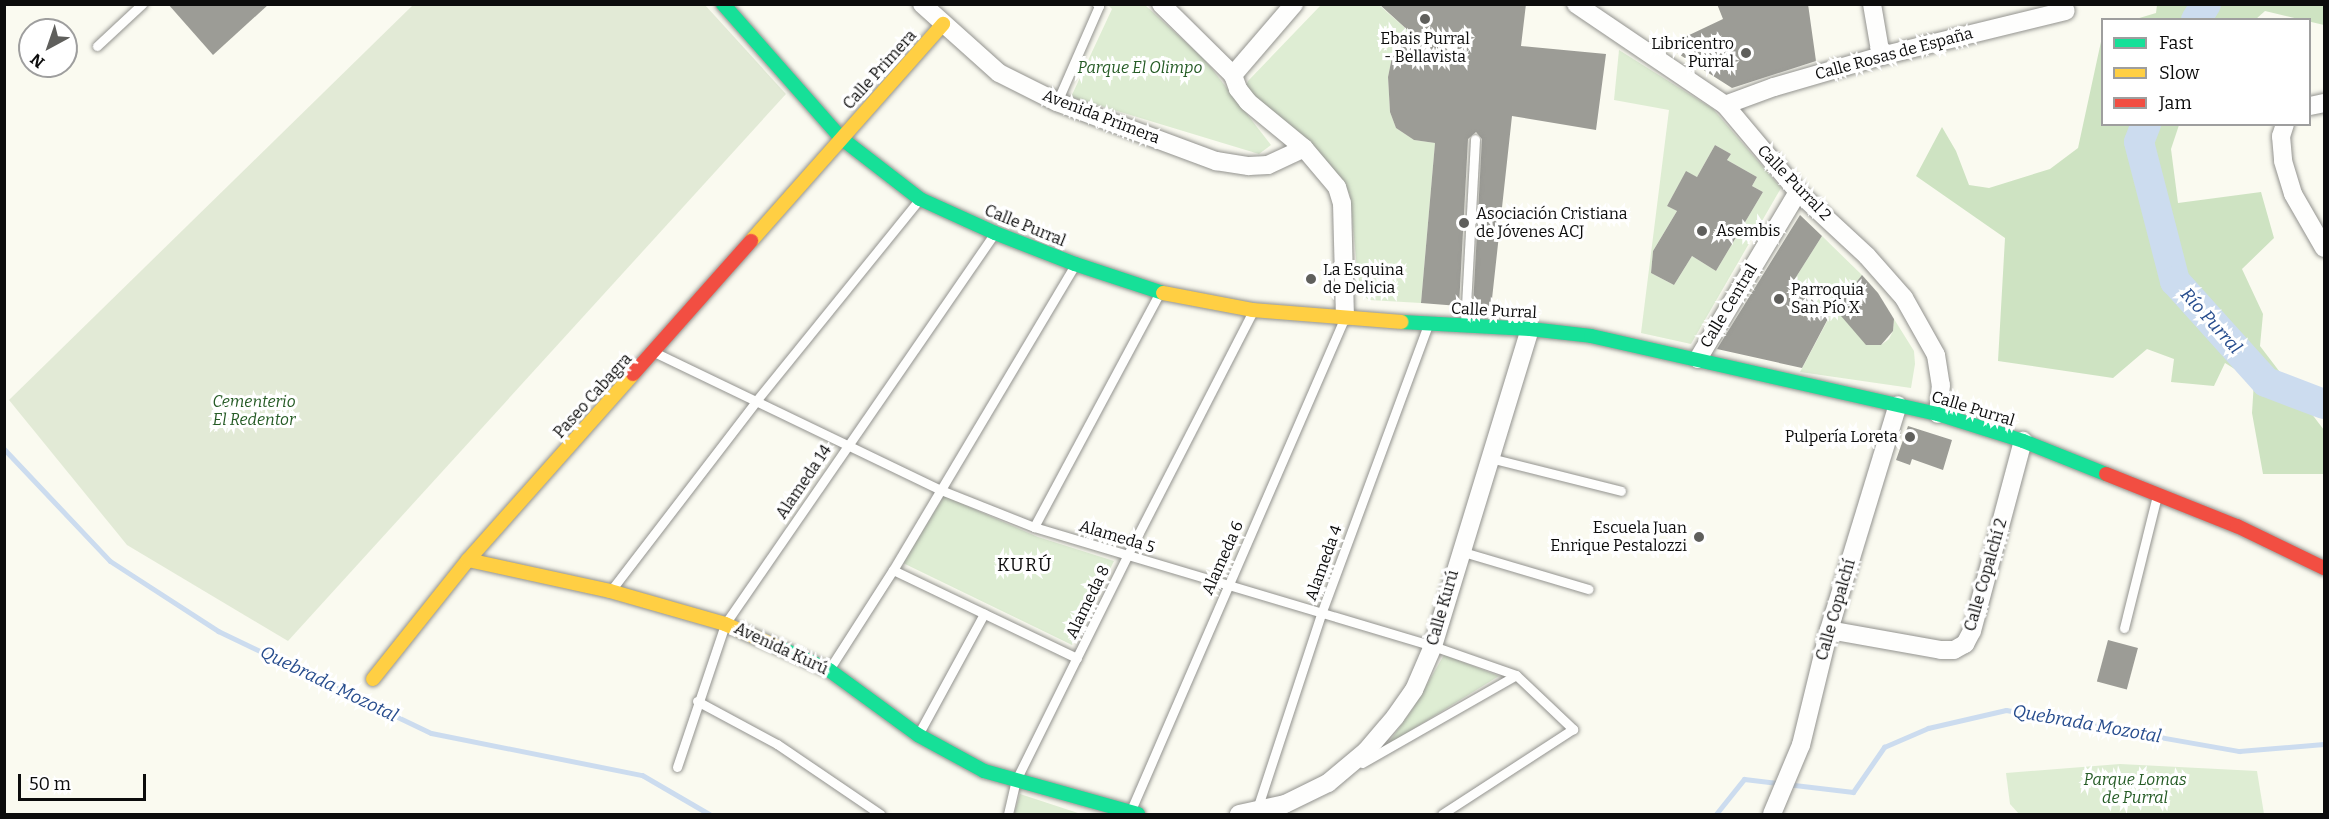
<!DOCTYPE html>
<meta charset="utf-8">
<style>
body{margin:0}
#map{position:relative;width:2329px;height:819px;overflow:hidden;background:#fafaf0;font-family:Bitter,serif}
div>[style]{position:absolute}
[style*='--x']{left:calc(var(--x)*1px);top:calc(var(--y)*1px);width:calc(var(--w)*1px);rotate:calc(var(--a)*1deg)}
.green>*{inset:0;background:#deedd3}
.forest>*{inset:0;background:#cee3c2}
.cemetery>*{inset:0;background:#e2ead6}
.stream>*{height:5px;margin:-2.5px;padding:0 2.5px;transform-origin:2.5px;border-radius:2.5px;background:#ccdcef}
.river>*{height:30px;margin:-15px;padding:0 15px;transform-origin:15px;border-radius:15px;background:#ccdcef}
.building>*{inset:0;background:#9c9c96;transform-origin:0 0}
.roads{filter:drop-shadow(0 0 2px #93938f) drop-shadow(0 0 2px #93938f)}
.lane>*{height:9px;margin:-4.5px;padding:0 4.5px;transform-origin:4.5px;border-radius:4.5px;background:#fefefd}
.street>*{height:18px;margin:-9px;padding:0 9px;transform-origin:9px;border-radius:9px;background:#fefefd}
.fast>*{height:14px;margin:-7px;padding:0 7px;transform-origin:7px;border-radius:7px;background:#16e098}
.slow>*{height:14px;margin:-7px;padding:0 7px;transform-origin:7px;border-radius:7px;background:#ffcf43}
.jam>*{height:14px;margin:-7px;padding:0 7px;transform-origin:7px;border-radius:7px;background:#f24e42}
.dots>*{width:16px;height:16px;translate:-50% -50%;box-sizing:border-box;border:3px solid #fff;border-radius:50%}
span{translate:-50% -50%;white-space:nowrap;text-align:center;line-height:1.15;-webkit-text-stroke:6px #fff;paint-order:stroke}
.poi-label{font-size:16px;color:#0c0c0c}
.right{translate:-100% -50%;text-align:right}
.left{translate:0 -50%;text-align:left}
.street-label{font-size:16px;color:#0c0c0c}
.park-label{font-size:16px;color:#255b25;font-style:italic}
.water-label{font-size:18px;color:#264c8d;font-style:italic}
.neighbourhood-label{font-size:18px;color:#0c0c0c;letter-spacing:1.5px}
.frame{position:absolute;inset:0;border:6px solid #0c0c0c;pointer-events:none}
.legend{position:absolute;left:2101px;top:18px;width:210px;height:108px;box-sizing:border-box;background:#fff;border:2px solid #9e9e9e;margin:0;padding:8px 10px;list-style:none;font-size:18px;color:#0c0c0c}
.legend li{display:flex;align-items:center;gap:12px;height:30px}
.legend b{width:30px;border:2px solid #9e9e9e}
.north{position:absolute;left:18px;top:18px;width:60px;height:60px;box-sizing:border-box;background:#fff;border:2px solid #9e9e9e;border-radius:50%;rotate:220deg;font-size:16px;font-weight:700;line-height:24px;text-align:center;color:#0c0c0c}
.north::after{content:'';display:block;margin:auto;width:21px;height:27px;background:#5f5f5c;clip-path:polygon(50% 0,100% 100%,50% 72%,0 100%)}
.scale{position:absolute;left:18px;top:774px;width:128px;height:27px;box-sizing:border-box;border:3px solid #0c0c0c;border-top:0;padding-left:8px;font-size:18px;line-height:21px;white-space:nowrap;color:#0c0c0c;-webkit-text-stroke:4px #fff;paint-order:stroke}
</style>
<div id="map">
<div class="green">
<div style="clip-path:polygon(1108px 5px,1145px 5px,1205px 60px,1271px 145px,1259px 154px,1071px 97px,1112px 9px)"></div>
<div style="clip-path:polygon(1321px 5px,1379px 5px,1412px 34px,1392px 57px,1388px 77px,1390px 112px,1396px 128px,1414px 140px,1435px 143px,1421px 303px,1369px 300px,1362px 295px,1359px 290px,1350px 195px,1341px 177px,1248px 94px,1246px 86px,1248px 81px)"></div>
<div style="clip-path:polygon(evenodd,1619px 50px,1713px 109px,1781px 188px,1691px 344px,1641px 333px,1669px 110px,1614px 100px,1619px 50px,1715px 145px,1731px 154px,1727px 160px,1757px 177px,1752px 186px,1763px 192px,1716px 271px,1692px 256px,1674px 285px,1651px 273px,1653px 251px,1677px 211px,1667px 206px,1686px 172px,1697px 177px,1715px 145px)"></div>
<div style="clip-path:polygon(1822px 236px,1862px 275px,1866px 345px,1881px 345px,1889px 339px,1893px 331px,1894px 319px,1914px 351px,1915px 364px,1911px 388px,1800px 372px,1831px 314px,1791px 285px)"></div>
<div style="clip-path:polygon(944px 496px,1038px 537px,1114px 561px,1072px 645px,903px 563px)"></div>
<div style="clip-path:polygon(1444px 655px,1499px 676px,1387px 745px,1412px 710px)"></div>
<div style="clip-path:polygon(2120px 764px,2257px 771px,2264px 814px,2019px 814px,2010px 804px,2006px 773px)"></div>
<div style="clip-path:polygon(1020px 794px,1081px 814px,1014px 814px)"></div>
</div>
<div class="forest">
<div style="clip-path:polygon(2157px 5px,2324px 5px,2324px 25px,2265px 11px,2256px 19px,2136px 19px,2156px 13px)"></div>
<div style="clip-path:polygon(2102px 37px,2102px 124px,2179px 125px,2171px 149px,2178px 203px,2261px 192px,2274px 238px,2242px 269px,2263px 314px,2260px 346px,2324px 430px,2324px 474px,2263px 474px,2252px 413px,2254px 381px,2225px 363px,2214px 386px,2171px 382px,2174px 359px,2147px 349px,2113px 378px,1998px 361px,2005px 238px,1916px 176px,1942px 127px,1956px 151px,1969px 185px,1989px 188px,2050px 169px,2078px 148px)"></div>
</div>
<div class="cemetery">
<div style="clip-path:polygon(413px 5px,705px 5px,786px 94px,288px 641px,127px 545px,9px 400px)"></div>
</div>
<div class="stream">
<div style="--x:4;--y:449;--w:154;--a:46.6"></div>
<div style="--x:110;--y:561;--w:129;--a:32.9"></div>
<div style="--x:218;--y:631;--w:236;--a:25.6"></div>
<div style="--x:431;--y:733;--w:215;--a:11.3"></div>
<div style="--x:642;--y:775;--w:78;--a:30.2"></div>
<div style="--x:1716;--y:814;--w:45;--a:-51.3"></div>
<div style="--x:1744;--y:779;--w:110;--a:6.8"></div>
<div style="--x:1853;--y:792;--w:55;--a:-55.4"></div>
<div style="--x:1884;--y:747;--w:48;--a:-23.4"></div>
<div style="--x:1928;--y:728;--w:80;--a:-13"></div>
<div style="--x:2006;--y:710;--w:237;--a:10"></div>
<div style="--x:2239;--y:751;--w:85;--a:-4.7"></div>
</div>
<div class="river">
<div style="--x:2196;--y:20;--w:19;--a:-58"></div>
<div style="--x:2146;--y:124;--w:19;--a:111"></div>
<div style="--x:2139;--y:142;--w:144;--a:75.5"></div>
<div style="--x:2175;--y:281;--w:136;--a:48"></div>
<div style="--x:2266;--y:382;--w:62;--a:20.8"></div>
</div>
<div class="building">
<div style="clip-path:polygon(168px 4px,269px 4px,213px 55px)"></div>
<div style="clip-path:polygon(1379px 4px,1526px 4px,1521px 46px,1606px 54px,1596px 130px,1512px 116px,1491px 308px,1473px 307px,1482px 139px,1476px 132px,1468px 139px,1459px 306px,1421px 303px,1435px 143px,1414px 140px,1396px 128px,1390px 112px,1388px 77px,1392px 57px,1412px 34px)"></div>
<div style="clip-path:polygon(1717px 4px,1808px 4px,1816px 61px,1732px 88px,1666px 46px,1723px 19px)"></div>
<div style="clip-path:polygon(1715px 145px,1731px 154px,1727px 160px,1757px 177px,1752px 186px,1763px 192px,1716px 271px,1692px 256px,1674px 285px,1651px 273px,1653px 251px,1677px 211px,1667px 206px,1686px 171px,1697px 177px)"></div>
<div style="clip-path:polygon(1800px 215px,1822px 236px,1791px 285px,1831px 313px,1802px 368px,1717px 349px)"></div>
<div style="clip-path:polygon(1862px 275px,1878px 293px,1894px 319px,1893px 331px,1881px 345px,1866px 345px,1835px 309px)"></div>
<div style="clip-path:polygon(1908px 426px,1952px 440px,1943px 470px,1912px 459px,1910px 465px,1896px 460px)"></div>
<div style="left:2108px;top:640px;width:31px;height:43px;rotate:15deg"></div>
</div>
<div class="roads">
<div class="lane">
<div style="--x:97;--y:46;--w:62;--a:-43"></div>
<div style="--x:1057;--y:102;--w:105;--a:-66.4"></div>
<div style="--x:1099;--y:6;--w:3;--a:-135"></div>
<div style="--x:1465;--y:324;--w:185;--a:-86.9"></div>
<div style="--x:656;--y:353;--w:316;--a:25.7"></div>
<div style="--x:941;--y:490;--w:100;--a:21.7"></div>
<div style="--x:1034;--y:527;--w:416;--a:16.6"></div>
<div style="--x:1433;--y:646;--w:88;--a:19.3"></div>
<div style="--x:1516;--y:675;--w:79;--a:43.5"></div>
<div style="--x:1573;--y:729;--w:156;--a:147"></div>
<div style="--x:1490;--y:458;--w:135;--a:14.1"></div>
<div style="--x:1034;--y:527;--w:264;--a:-61.8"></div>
<div style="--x:1460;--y:551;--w:134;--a:16.5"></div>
<div style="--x:893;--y:570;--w:204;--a:25.6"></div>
<div style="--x:612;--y:589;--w:237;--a:-52.5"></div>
<div style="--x:756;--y:401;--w:259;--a:-51"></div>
<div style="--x:2124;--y:628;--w:136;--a:-76"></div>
<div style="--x:830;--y:668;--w:117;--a:-57.3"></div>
<div style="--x:893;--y:570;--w:355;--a:-59.2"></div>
<div style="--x:697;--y:701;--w:91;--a:28.3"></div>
<div style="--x:777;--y:744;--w:125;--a:34.2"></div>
<div style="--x:919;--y:733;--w:136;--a:-61.4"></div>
<div style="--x:1362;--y:763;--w:177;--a:-29.7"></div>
<div style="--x:677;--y:767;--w:151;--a:-71.4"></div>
<div style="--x:725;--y:624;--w:472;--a:-55.4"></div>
<div style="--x:1131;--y:810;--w:535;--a:-66.55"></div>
<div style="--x:1256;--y:812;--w:208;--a:-71.8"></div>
<div style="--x:1321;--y:614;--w:306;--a:-69.7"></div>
<div style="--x:1008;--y:814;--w:35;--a:-77"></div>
<div style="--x:1016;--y:780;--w:250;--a:-63.6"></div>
<div style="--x:1127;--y:556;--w:273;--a:-62.8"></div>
</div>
<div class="street">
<div style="--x:922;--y:4;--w:103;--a:41.9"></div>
<div style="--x:999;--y:73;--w:65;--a:26.6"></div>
<div style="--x:1057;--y:102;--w:170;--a:20.4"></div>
<div style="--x:1216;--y:161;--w:33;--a:9"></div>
<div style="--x:1249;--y:166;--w:19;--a:-3"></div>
<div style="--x:1268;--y:165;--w:40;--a:-25"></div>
<div style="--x:1161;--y:4;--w:101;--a:44.6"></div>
<div style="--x:1233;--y:75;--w:15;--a:70"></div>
<div style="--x:1238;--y:89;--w:16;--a:52"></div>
<div style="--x:1248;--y:102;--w:72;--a:39.4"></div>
<div style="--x:1304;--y:148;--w:51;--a:49.8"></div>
<div style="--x:1337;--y:187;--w:17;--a:73"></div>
<div style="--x:1342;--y:203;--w:113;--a:88.5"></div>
<div style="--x:1576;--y:4;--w:180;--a:34.1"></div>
<div style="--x:1725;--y:105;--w:114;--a:50"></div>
<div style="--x:1798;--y:192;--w:94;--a:42.8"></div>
<div style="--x:1867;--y:256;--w:56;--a:48.6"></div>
<div style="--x:1904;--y:298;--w:65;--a:60.7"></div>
<div style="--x:1936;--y:355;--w:30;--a:81"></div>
<div style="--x:1941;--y:385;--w:29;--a:96"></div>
<div style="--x:1872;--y:4;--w:53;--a:80.2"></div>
<div style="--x:1233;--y:75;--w:94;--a:-49.3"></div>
<div style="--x:1725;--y:105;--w:52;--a:-20.2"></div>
<div style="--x:1774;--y:87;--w:111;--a:-16.2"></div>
<div style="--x:1881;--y:56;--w:190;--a:-13.7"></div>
<div style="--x:2310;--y:106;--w:14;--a:-12"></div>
<div style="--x:2285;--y:124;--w:13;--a:108"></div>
<div style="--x:2281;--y:136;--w:25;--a:85"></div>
<div style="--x:2283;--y:161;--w:34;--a:73"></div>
<div style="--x:2293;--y:194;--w:62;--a:60.1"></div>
<div style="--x:1698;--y:359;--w:195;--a:-59.1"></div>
<div style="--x:1829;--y:630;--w:114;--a:10.1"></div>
<div style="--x:1941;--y:650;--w:13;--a:0"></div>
<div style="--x:1954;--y:650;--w:13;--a:-29"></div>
<div style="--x:1965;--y:644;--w:15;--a:-62"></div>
<div style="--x:1972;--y:631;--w:197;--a:-75"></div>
<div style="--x:1239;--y:814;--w:47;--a:-12.3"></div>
<div style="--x:1285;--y:804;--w:48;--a:-26"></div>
<div style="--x:1328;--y:783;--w:50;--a:-40.1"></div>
<div style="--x:1366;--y:751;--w:45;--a:-49.5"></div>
<div style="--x:1395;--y:717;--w:33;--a:-55"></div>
<div style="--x:1414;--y:690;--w:48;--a:-66.6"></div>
<div style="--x:1433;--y:646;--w:332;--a:-73"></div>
<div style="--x:1772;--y:814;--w:75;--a:-67.2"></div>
<div style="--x:1801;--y:745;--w:118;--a:-76.3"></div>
<div style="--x:1829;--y:630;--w:235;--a:-73"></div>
</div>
<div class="fast">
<div style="--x:723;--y:4;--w:179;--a:48.6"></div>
<div style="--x:841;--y:138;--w:100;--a:37.7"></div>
<div style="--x:920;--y:199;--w:82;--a:24.4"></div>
<div style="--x:995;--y:233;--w:86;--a:21.2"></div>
<div style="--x:1075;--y:264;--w:93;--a:18.2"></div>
<div style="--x:1402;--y:322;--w:128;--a:3.1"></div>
<div style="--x:1530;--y:329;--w:61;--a:6.5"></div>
<div style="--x:1591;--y:336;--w:356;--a:12.7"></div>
<div style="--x:1938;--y:414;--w:89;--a:17.6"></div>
<div style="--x:2023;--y:441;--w:89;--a:21.7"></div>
<div style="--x:778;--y:647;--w:56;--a:24.3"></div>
<div style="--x:829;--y:670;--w:110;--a:36.1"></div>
<div style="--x:918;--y:735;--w:75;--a:28.6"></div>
<div style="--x:984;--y:771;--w:160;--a:15.6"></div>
</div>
<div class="slow">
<div style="--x:751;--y:241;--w:290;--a:-48.5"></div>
<div style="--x:1163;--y:293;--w:92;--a:10.7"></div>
<div style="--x:1253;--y:310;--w:149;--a:4.6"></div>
<div style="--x:468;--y:560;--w:145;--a:12.3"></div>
<div style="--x:610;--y:591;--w:120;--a:16"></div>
<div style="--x:725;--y:624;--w:58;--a:23.5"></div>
<div style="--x:373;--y:679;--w:152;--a:-51.4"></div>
<div style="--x:468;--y:560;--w:249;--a:-48.4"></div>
</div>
<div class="jam">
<div style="--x:633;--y:374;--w:178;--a:-48.4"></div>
<div style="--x:2106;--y:474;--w:141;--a:21.7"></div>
<div style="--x:2237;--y:526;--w:97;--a:25.8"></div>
</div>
</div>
<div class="dots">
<div style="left:1425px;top:19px;background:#5f5f5c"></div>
<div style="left:1746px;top:53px;background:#5f5f5c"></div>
<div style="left:1464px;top:223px;background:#5f5f5c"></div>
<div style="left:1702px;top:231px;background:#5f5f5c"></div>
<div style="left:1311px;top:279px;background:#5f5f5c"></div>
<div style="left:1779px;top:299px;background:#5f5f5c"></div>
<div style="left:1910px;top:437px;background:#5f5f5c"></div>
<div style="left:1699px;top:537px;background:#5f5f5c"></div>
</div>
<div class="poi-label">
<span style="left:1425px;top:48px">Ebais Purral<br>- Bellavista</span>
<span class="right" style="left:1734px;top:53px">Libricentro<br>Purral</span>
<span class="left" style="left:1476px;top:223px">Asociación Cristiana<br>de Jóvenes ACJ</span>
<span class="left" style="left:1716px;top:231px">Asembis</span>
<span class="left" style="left:1323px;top:279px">La Esquina<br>de Delicia</span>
<span class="left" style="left:1791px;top:299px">Parroquia<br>San Pío X</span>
<span class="right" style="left:1898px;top:437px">Pulpería Loreta</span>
<span class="right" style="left:1687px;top:537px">Escuela Juan<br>Enrique Pestalozzi</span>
</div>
<div class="street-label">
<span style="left:1894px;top:54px;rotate:-15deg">Calle Rosas de España</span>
<span style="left:880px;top:70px;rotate:-48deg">Calle Primera</span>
<span style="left:1101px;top:117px;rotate:21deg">Avenida Primera</span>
<span style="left:1794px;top:183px;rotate:46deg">Calle Purral 2</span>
<span style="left:1025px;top:226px;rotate:22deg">Calle Purral</span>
<span style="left:1729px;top:306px;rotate:-59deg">Calle Central</span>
<span style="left:1494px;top:311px;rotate:3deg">Calle Purral</span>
<span style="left:593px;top:396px;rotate:-48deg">Paseo Cabagra</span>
<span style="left:1973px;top:409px;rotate:17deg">Calle Purral</span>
<span style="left:804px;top:482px;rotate:-56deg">Alameda 14</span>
<span style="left:1117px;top:537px;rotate:17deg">Alameda 5</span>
<span style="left:1223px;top:558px;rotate:-66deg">Alameda 6</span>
<span style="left:1324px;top:563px;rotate:-70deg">Alameda 4</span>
<span style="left:1986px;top:575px;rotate:-74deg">Calle Copalchí 2</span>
<span style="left:1088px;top:602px;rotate:-64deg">Alameda 8</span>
<span style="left:1443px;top:608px;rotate:-74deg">Calle Kurú</span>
<span style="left:1836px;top:610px;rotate:-74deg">Calle Copalchí</span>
<span style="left:781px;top:649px;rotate:25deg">Avenida Kurú</span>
</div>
<div class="park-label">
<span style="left:1140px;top:68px">Parque El Olimpo</span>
<span style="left:254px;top:411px">Cementerio<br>El Redentor</span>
<span style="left:2135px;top:789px">Parque Lomas<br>de Purral</span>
</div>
<div class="water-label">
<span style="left:2211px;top:321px;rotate:48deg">Río Purral</span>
<span style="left:329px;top:684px;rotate:26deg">Quebrada Mozotal</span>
<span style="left:2087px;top:724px;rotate:10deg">Quebrada Mozotal</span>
</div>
<div class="neighbourhood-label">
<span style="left:1025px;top:565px">KURÚ</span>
</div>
<div class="frame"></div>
<ul class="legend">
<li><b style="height:8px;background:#16e098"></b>Fast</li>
<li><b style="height:8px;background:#ffcf43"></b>Slow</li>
<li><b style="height:8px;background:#f24e42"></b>Jam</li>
</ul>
<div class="north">N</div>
<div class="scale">50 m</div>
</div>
